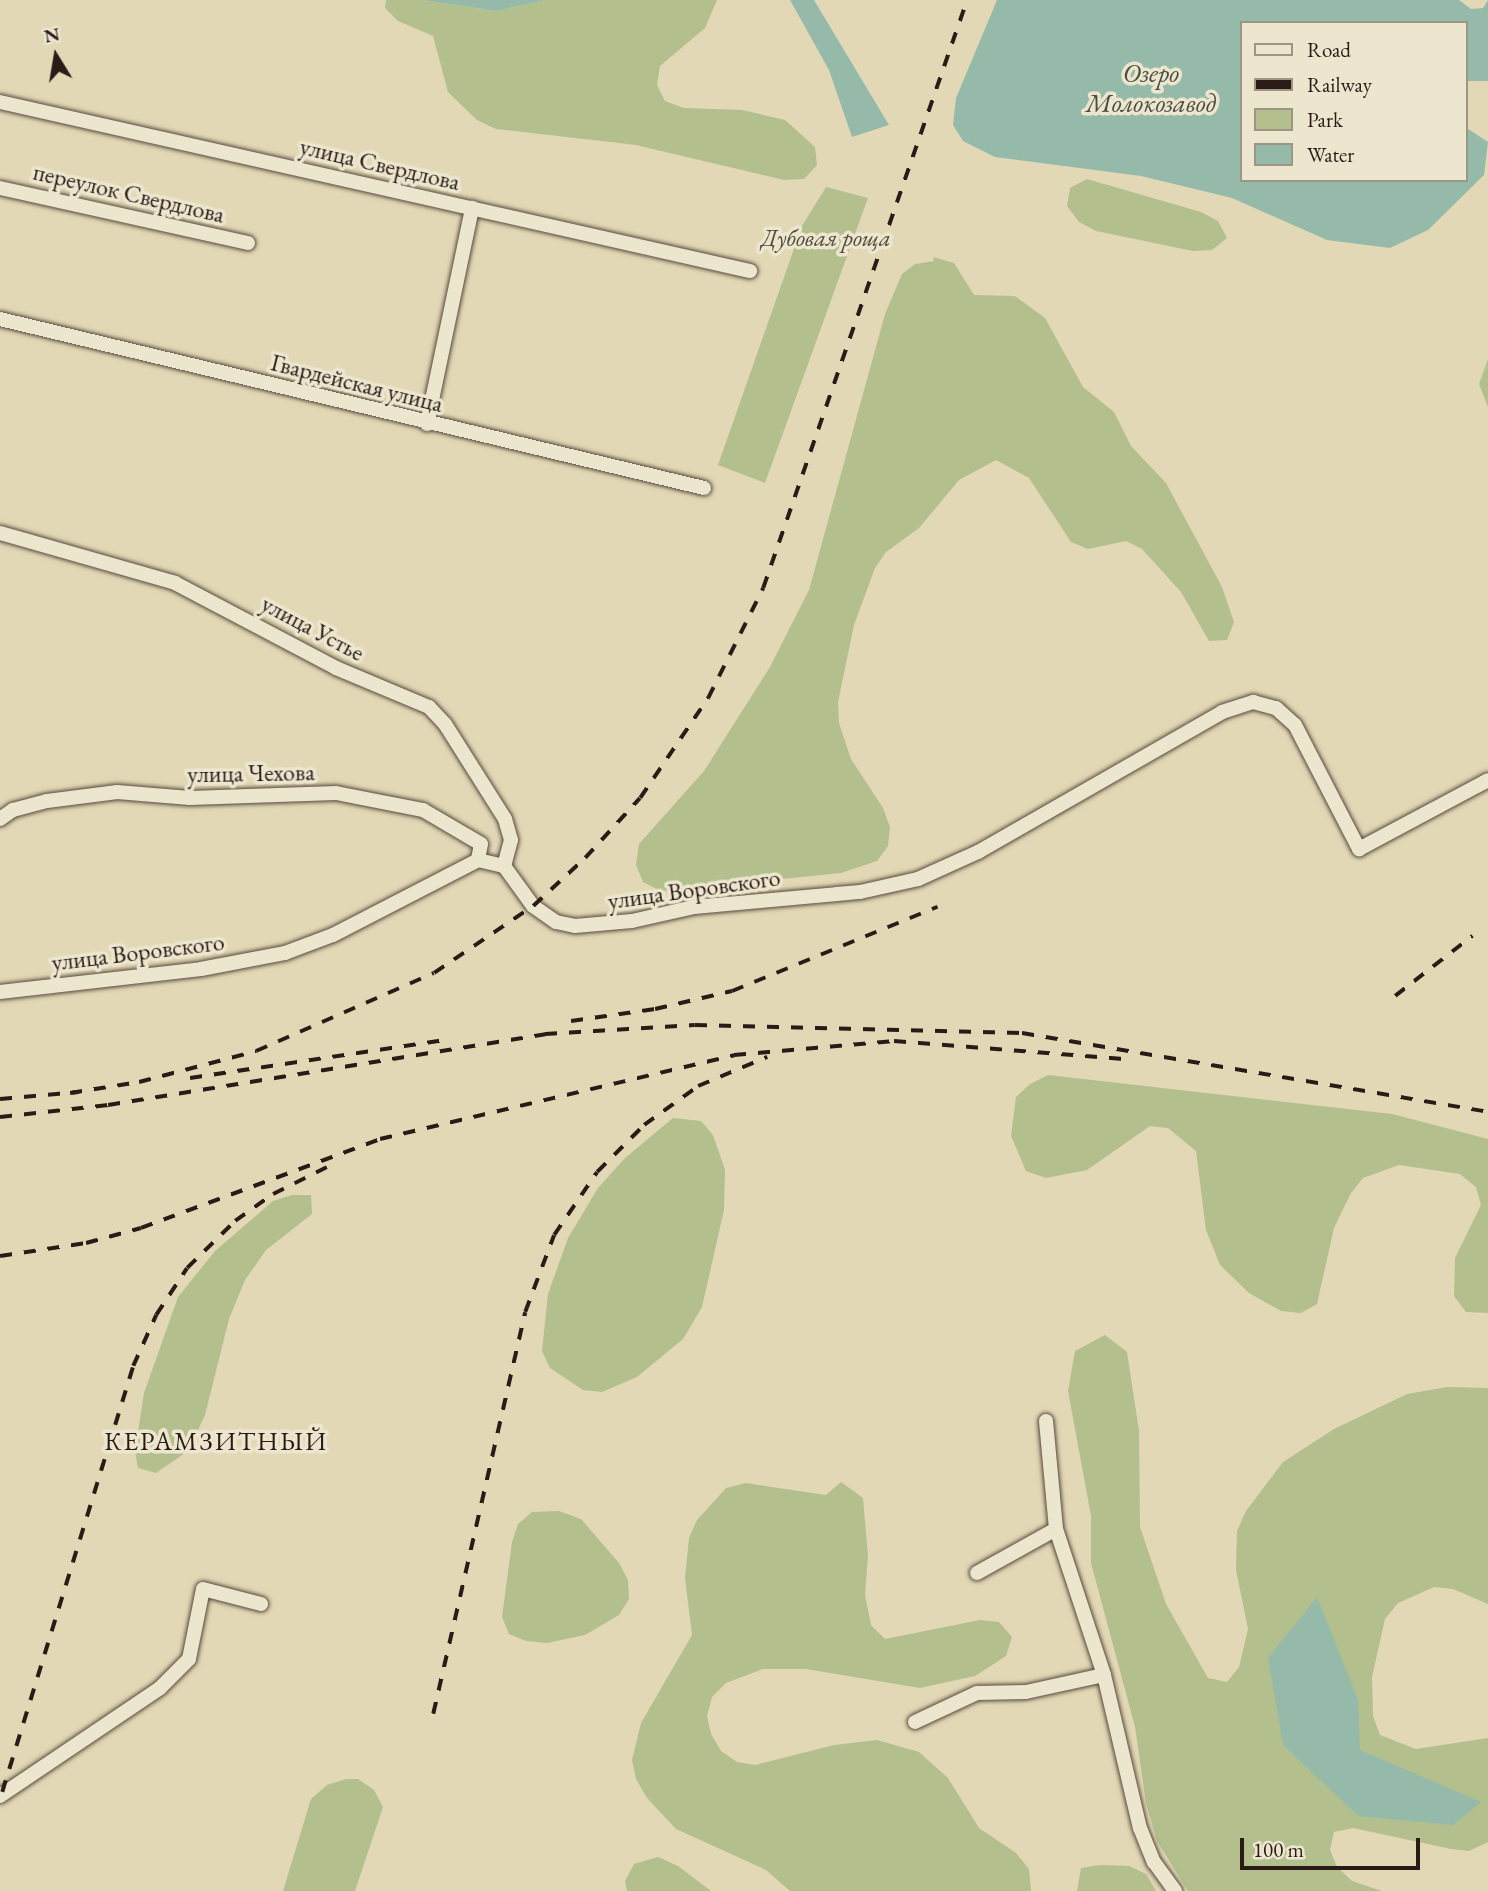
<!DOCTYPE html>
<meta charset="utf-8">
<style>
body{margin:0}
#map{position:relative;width:1488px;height:1891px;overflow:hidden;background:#e2d8b5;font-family:"EB Garamond",serif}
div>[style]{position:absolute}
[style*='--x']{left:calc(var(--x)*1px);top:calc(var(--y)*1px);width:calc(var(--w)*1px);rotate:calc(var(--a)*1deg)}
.green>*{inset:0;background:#b3bf8d}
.water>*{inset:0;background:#95baaa}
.roads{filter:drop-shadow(0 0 2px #584a3e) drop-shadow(0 0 2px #584a3e)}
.street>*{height:14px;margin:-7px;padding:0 7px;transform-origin:7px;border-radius:7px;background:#ece6cf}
.rail>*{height:3.5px;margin-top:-1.75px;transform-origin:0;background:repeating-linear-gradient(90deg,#2a1b16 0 12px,transparent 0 24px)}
span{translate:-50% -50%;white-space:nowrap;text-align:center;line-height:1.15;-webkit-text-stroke:7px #ece6cf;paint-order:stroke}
.street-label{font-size:24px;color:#2a1b16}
.park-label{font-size:24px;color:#534c3a;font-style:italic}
.water-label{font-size:26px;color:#4a4b42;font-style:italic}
.neighbourhood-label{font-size:26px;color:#2a1b16;letter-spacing:2px}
.legend{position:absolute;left:1240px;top:21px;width:228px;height:161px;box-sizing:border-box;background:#ece6cf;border:2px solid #9e9585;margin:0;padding:9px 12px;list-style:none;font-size:21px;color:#2a1b16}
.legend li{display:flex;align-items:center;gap:14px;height:35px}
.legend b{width:35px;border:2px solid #9e9585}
.north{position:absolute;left:21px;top:21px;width:70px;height:70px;-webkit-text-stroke:5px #ece6cf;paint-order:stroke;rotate:349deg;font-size:19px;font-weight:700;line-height:28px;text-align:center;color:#2a1b16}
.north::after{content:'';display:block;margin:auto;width:24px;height:32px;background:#2a1b16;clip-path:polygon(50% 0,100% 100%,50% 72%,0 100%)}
.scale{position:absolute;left:1240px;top:1838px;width:180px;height:32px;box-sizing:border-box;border:4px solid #2a1b16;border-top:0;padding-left:9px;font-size:21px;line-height:24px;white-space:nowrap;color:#2a1b16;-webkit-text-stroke:5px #ece6cf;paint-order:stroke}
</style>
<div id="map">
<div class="green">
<div style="clip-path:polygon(386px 0,422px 0,496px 11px,546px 0,717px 0,705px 28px,660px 66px,657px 85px,665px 101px,684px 108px,742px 110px,785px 120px,815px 147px,817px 165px,804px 179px,784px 180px,636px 145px,496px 129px,477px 120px,448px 92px,433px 36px,398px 21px,385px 8px)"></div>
<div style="clip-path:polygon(1087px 179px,1201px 212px,1218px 221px,1227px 238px,1212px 250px,1193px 251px,1096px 231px,1079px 222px,1067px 206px,1070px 188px)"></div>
<div style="clip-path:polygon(826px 187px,868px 198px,765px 483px,718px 465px,802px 226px)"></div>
<div style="clip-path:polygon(933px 257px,954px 263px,974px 295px,1015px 296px,1045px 318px,1083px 387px,1114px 412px,1131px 446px,1166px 483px,1222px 587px,1234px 622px,1227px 640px,1209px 641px,1181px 592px,1142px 549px,1126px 541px,1088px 549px,1071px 542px,1029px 478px,996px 460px,959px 480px,919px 528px,886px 552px,875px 568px,854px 625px,838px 702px,839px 723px,851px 759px,883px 808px,890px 827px,888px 846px,877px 861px,841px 873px,661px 891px,643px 882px,636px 865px,639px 844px,704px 771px,770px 667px,809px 590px,885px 314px,902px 274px,915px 264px,934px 261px)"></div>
<div style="clip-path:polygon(1488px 359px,1488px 407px,1479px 384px)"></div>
<div style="clip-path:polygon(1048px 1075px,1392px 1114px,1488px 1139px,1488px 1313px,1466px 1312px,1454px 1296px,1455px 1258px,1481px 1205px,1476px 1187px,1460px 1174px,1399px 1165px,1363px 1178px,1351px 1193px,1334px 1228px,1317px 1304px,1301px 1313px,1281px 1311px,1249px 1293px,1220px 1265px,1206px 1230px,1196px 1151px,1168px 1128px,1150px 1126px,1087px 1170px,1046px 1178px,1026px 1171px,1011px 1136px,1016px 1097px,1030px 1084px)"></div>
<div style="clip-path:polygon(673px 1118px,701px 1121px,713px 1135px,725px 1170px,724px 1210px,702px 1307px,683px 1339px,637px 1377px,602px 1392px,583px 1390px,550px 1368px,542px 1351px,548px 1294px,568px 1238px,598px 1188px,625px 1158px)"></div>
<div style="clip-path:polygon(292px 1195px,311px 1195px,312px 1214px,266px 1250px,245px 1280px,229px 1319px,205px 1415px,188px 1451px,156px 1473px,138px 1468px,135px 1451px,144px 1393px,178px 1297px,215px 1251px,273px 1201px)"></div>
<div style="clip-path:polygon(1105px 1335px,1127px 1352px,1139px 1431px,1140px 1527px,1166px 1604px,1208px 1678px,1227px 1682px,1239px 1667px,1248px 1629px,1236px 1570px,1237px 1531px,1246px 1511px,1283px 1462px,1334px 1429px,1407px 1394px,1447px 1387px,1488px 1388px,1488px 1604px,1453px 1589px,1434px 1587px,1398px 1603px,1385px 1619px,1372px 1677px,1373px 1716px,1380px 1735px,1416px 1749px,1488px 1738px,1488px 1842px,1469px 1851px,1451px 1849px,1353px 1828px,1334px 1832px,1330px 1850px,1337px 1867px,1352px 1881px,1382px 1891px,1188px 1891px,1157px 1841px,1146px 1803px,1135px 1727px,1091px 1563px,1091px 1516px,1068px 1391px,1075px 1351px)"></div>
<div style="clip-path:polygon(841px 1482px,863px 1498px,868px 1556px,865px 1595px,871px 1625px,885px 1639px,980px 1620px,999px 1622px,1012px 1637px,1006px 1656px,975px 1676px,920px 1688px,806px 1669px,763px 1669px,726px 1683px,712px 1697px,707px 1716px,711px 1734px,721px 1751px,737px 1762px,755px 1765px,834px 1745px,877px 1740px,919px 1752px,948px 1778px,979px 1828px,1016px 1853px,1029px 1869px,1031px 1891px,790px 1891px,766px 1870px,676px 1829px,647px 1798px,636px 1779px,632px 1760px,641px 1723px,692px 1635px,685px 1578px,689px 1538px,697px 1520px,726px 1488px,746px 1483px,826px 1495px)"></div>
<div style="clip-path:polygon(559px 1511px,581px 1519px,619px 1563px,628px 1580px,629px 1599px,619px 1615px,585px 1635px,547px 1643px,526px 1641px,509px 1634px,502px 1617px,512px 1542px,518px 1524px,532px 1512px)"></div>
<div style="clip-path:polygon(346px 1779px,358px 1779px,374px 1790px,383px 1807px,355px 1891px,283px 1891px,311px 1799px,327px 1785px)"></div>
<div style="clip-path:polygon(658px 1857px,678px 1866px,711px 1891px,627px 1891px,625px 1881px,634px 1864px)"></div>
<div style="clip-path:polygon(1100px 1865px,1129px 1866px,1146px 1874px,1156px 1891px,1077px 1891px,1081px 1868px)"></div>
</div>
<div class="water">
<div style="clip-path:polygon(422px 0,546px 0,496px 11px)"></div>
<div style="clip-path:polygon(790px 0,814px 0,889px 125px,852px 137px,829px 70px)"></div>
<div style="clip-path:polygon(997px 0,1459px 0,1471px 9px,1483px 8px,1488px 0,1488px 81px,1465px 81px,1465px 23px,1241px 23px,1241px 180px,1465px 180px,1465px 127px,1488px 142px,1484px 175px,1428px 230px,1390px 248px,1327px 240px,1232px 198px,1141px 176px,995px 157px,963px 141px,953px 125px,956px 98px)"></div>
<div style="clip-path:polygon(1317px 1597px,1358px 1700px,1360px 1750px,1481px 1802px,1453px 1825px,1358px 1816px,1283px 1745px,1268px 1658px)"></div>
</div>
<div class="roads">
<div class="street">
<div style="--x:0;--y:102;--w:769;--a:12.7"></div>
<div style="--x:0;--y:188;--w:254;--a:12.5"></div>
<div style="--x:0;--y:319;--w:724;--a:13.5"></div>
<div style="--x:427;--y:424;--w:221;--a:-78.2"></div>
<div style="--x:0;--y:533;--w:182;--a:15.9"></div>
<div style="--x:175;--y:583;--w:182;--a:27.8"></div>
<div style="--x:336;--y:668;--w:101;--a:22.8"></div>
<div style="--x:429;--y:707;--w:23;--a:47"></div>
<div style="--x:445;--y:724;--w:112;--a:57.7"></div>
<div style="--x:505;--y:819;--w:22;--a:74"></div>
<div style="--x:511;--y:840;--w:27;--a:105"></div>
<div style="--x:0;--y:819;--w:16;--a:-35"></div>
<div style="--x:13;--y:810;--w:35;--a:-15"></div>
<div style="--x:47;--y:801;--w:71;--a:-7.3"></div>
<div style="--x:117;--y:792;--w:73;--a:4.7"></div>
<div style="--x:190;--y:798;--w:146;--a:-2"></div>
<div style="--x:336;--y:793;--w:89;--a:11.1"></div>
<div style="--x:423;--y:810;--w:67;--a:30.4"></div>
<div style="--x:481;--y:844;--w:16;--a:101"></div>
<div style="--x:0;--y:992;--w:202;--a:-6.5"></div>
<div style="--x:201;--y:969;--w:86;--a:-10.8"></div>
<div style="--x:285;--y:953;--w:51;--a:-20.6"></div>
<div style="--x:333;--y:935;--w:163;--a:-27.3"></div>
<div style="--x:478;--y:860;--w:27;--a:13"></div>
<div style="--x:504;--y:866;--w:49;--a:54.1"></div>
<div style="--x:533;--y:906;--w:28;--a:35"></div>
<div style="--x:556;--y:922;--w:19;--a:12"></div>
<div style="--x:575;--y:926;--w:57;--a:-5"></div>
<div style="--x:632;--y:921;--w:64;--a:-12.7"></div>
<div style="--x:694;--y:907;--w:167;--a:-5.2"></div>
<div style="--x:860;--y:892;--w:59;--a:-12.6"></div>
<div style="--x:918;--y:879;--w:66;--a:-24.2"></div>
<div style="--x:978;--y:852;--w:281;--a:-29.8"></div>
<div style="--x:1222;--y:712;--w:33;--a:-18"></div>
<div style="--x:1253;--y:702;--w:24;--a:15"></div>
<div style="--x:1276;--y:708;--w:25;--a:42"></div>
<div style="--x:1295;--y:725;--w:140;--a:62.7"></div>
<div style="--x:1359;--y:849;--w:146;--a:-28.1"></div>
<div style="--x:1046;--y:1421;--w:108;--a:84.7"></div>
<div style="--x:1056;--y:1529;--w:154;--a:71.8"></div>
<div style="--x:1104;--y:1675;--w:157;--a:76.8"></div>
<div style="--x:1140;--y:1828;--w:37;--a:68"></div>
<div style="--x:1154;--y:1862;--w:36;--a:54"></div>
<div style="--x:977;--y:1573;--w:90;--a:-29.1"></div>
<div style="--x:915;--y:1722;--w:68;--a:-25.1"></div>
<div style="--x:977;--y:1693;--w:49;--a:-1.2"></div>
<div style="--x:1026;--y:1692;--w:80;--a:-12.3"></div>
<div style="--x:0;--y:1796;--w:193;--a:-34"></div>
<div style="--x:160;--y:1688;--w:41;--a:-45"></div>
<div style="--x:189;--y:1659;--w:71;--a:-78.7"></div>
<div style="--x:203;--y:1589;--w:60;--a:14.5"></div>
</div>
</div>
<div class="rail">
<div style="--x:1395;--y:996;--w:98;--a:-37.9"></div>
<div style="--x:571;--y:1021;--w:85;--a:-8.1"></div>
<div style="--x:655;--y:1009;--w:79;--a:-13.2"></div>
<div style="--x:732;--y:991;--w:222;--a:-22.3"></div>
<div style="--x:190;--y:1078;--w:256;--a:-8.5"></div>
<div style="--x:70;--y:1093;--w:70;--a:-9.1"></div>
<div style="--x:139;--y:1082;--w:121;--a:-14.8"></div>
<div style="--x:256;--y:1051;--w:194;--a:-23.7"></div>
<div style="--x:434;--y:973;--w:120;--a:-34.1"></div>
<div style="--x:533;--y:906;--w:71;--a:-42.7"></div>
<div style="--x:585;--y:858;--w:81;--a:-47.5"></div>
<div style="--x:640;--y:798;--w:121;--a:-55.8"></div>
<div style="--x:708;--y:698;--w:123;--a:-63.4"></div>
<div style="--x:763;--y:588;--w:622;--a:-70.87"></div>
<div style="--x:0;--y:1099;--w:79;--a:-5.1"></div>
<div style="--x:0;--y:1117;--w:109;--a:-6.3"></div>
<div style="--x:108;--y:1105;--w:443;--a:-9.2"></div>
<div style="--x:545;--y:1034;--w:150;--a:-3.4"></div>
<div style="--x:695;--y:1025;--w:327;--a:1.4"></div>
<div style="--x:1022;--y:1033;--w:473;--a:9.6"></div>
<div style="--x:0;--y:1256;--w:87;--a:-8.6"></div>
<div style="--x:86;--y:1243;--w:57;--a:-15.3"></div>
<div style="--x:141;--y:1228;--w:255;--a:-20.4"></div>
<div style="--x:380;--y:1139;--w:364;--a:-13.3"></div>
<div style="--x:734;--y:1055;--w:161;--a:-5"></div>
<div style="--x:894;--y:1041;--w:230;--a:4.5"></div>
<div style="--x:433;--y:1714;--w:412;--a:-77.1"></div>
<div style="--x:525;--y:1312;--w:82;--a:-69.4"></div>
<div style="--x:554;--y:1235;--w:76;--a:-55.7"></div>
<div style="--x:597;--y:1172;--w:66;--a:-45"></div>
<div style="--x:644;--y:1125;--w:67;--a:-35.8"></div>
<div style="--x:698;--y:1086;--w:75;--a:-22.8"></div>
<div style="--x:2;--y:1792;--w:446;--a:-72.9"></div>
<div style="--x:133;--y:1366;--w:56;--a:-65.7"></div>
<div style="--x:156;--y:1315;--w:56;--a:-56.6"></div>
<div style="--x:187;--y:1268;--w:67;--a:-44.4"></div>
<div style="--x:235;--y:1221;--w:47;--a:-35.4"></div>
<div style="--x:273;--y:1194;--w:72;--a:-26.6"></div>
</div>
<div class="street-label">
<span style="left:380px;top:164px;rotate:13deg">улица Свердлова</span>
<span style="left:129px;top:193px;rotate:13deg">переулок Свердлова</span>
<span style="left:357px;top:383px;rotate:14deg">Гвардейская улица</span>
<span style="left:313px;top:628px;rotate:28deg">улица Устье</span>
<span style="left:251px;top:773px;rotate:-1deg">улица Чехова</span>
<span style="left:694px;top:889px;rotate:-8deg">улица Воровского</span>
<span style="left:138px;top:952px;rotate:-7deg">улица Воровского</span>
</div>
<div class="park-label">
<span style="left:826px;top:238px">Дубовая роща</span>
</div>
<div class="water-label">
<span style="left:1151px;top:89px">Озеро<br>Молокозавод</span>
</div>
<div class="neighbourhood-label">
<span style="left:216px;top:1442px">КЕРАМЗИТНЫЙ</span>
</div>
<ul class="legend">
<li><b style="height:9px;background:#ece6cf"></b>Road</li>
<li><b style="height:9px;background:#2a1b16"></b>Railway</li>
<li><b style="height:19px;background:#b3bf8d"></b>Park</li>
<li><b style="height:19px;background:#95baaa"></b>Water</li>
</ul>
<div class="north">N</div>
<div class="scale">100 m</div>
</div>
